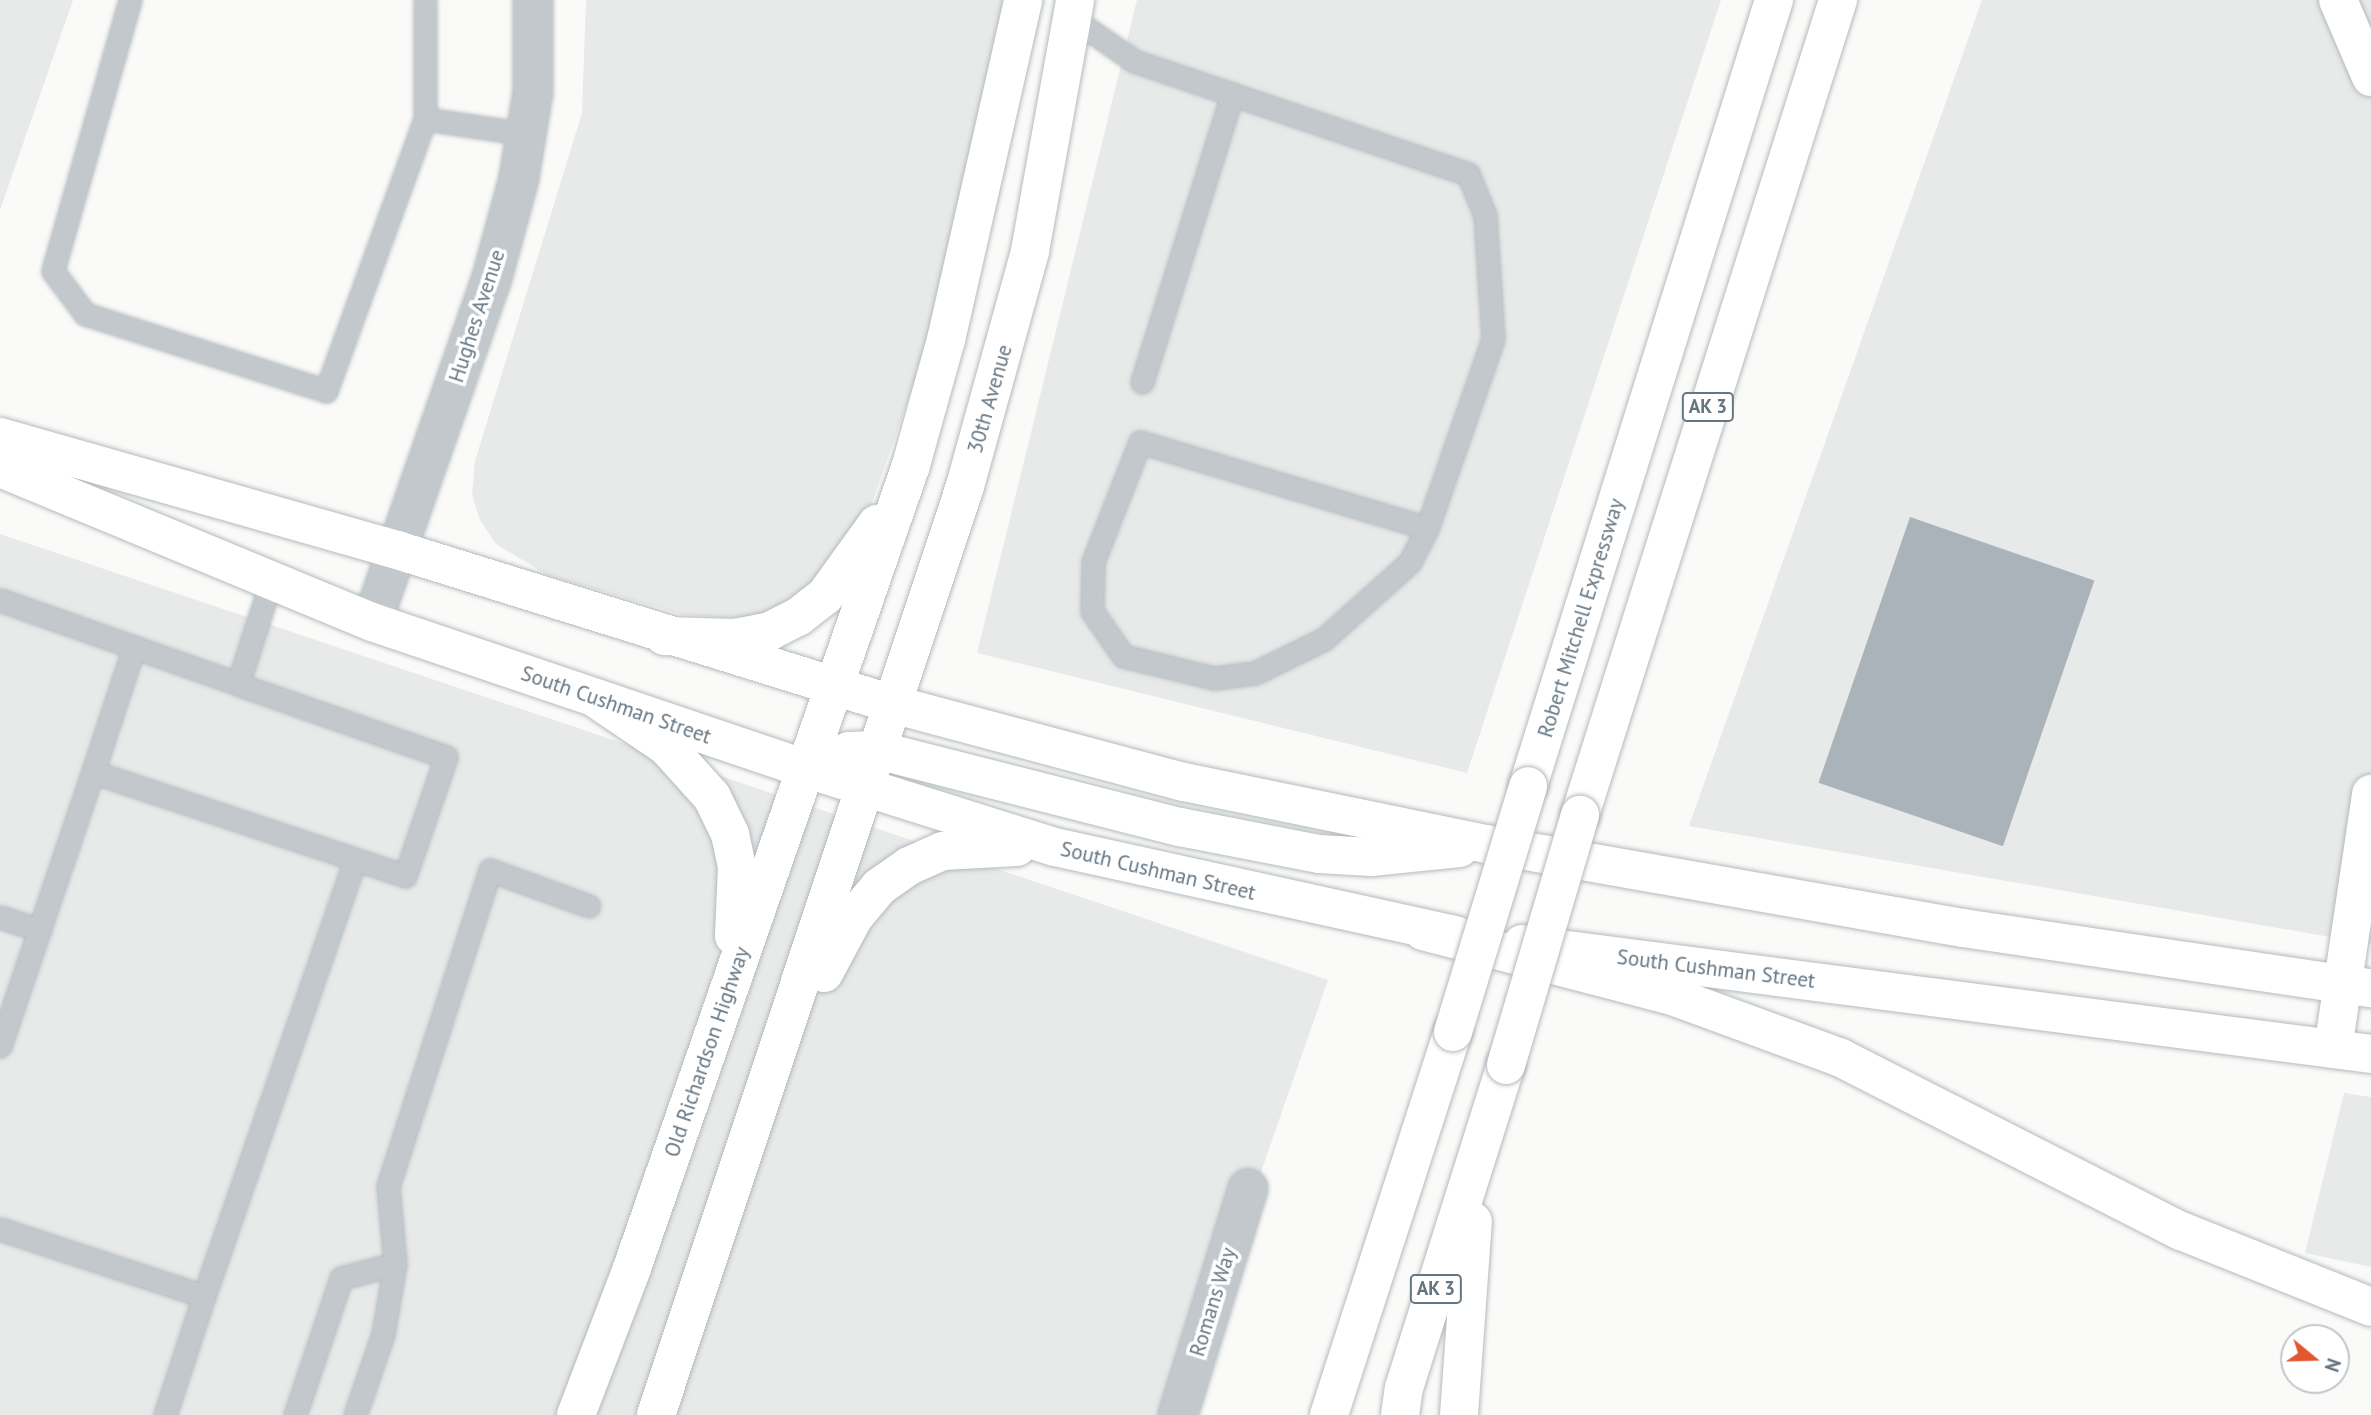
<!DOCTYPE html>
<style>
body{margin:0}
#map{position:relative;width:2371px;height:1415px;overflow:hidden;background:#fafaf8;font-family:"PT Sans",sans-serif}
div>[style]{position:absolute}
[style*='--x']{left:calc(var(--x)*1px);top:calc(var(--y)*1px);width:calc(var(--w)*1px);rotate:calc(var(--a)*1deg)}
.built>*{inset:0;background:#e8e9e9}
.building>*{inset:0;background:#aab3b9;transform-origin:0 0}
.roads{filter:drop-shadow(0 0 2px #b3babf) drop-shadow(0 0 2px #b3babf)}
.lane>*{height:21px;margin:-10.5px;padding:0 10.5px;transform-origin:10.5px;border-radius:10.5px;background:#c3c8cc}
.street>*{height:38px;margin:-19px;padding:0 19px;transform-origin:19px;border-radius:19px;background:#c3c8cc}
.secondary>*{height:38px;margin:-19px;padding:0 19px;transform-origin:19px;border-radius:19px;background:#fff}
.primary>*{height:38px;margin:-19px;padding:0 19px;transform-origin:19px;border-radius:19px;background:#fff}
.highway>*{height:38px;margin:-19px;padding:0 19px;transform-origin:19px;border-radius:19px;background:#fff}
.bridges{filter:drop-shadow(0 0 2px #b4b9bd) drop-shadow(0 0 2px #b4b9bd)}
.highway-bridge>*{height:38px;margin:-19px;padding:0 19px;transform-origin:19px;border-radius:19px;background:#fff}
span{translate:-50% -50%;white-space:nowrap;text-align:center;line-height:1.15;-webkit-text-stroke:7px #fff;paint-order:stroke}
.shield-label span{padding:2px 5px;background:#fff;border:2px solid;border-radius:5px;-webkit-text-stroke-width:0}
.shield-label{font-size:19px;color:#657683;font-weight:700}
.street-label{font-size:21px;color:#657683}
.north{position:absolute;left:2280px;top:1324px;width:70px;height:70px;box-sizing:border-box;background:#fff;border:2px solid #c1c8cd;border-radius:50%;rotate:109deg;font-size:19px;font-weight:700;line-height:28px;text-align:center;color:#657683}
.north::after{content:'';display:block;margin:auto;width:24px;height:32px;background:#e4572e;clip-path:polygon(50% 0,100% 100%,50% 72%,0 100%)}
</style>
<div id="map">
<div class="built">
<div style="clip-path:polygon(0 0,73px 0,0 210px)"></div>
<div style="clip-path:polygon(586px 0,1005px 0,925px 351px,864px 526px,851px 551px,775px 611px,748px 618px,683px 615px,547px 575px,496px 544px,480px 520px,472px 495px,475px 461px,582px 113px)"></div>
<div style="clip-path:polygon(1137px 0,1721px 0,1467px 773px,977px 653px)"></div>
<div style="clip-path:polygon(1982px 0,2371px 0,2371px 944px,1689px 826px)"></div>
<div style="clip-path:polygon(0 534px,1328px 980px,1176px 1415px,0 1415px)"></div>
<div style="clip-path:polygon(2344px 1093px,2371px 1097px,2371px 1267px,2305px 1253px)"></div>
</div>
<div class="building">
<div style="left:1910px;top:517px;width:195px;height:281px;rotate:19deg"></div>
</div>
<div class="roads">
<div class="lane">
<div style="--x:130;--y:0;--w:282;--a:105.9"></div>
<div style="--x:53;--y:271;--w:54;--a:53.3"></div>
<div style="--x:85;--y:314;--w:253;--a:17.7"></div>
<div style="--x:326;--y:391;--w:289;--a:-70"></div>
<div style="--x:425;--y:119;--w:102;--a:8.4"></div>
<div style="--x:1072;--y:18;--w:75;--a:34.7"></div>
<div style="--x:1134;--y:61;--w:353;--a:18.7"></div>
<div style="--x:1468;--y:174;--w:44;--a:67.5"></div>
<div style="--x:1485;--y:215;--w:124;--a:86.3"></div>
<div style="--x:1493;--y:339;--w:200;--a:109.2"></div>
<div style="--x:1427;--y:528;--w:300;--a:-163.3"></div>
<div style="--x:1140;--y:442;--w:129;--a:111.4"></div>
<div style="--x:1093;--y:562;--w:49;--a:91.2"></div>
<div style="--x:1092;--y:611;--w:55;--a:55.4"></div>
<div style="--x:1123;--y:656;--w:94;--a:13.6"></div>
<div style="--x:1214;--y:678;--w:41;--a:-7"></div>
<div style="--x:1255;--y:673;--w:77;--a:-26.2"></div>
<div style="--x:1324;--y:639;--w:115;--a:-41.8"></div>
<div style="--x:1410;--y:562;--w:38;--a:-63"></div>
<div style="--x:425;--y:119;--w:119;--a:-90"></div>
<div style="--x:1142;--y:382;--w:302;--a:-72.6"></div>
<div style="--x:0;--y:600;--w:252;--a:19.4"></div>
<div style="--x:238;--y:684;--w:108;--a:-72.2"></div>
<div style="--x:134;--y:647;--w:132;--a:108.2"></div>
<div style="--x:93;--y:772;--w:329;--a:18.4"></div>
<div style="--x:405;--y:876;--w:126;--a:-71"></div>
<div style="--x:446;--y:757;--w:220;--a:-160.7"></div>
<div style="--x:0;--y:917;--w:42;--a:18"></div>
<div style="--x:0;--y:1046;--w:289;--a:-71.3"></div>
<div style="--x:0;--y:1229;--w:215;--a:18.2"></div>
<div style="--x:204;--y:1296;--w:461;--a:-70.9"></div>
<div style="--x:165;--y:1415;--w:125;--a:-71.9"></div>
<div style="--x:295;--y:1415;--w:145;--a:-71.4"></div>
<div style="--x:341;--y:1278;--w:56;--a:-14.5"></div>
<div style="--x:355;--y:1415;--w:86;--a:-70.9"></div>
<div style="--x:383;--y:1334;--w:71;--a:-80.3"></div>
<div style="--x:395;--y:1264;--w:78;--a:-95.1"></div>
<div style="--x:388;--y:1186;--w:332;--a:-72.1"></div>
<div style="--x:490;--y:870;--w:105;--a:20"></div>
</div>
<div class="street">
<div style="--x:372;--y:622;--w:368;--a:-70.8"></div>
<div style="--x:493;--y:274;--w:99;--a:-74.8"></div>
<div style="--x:519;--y:178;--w:87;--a:-80.8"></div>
<div style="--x:533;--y:92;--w:92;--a:-90"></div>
<div style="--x:1178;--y:1415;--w:237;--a:-72.8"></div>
</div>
<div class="secondary">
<div style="--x:0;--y:437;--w:413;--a:15.9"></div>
<div style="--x:397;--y:550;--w:518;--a:17.28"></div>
<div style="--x:0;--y:468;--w:403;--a:22.5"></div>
<div style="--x:372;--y:622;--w:459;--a:18.7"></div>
</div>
<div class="primary">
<div style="--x:664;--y:636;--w:71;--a:1.6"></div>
<div style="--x:735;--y:638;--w:36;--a:-11"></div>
<div style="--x:770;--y:631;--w:31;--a:-27"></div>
<div style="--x:798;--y:617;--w:34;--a:-38"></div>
<div style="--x:825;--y:596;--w:89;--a:-54.2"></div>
<div style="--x:595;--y:698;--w:87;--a:34.2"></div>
<div style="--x:667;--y:747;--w:67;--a:48"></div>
<div style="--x:712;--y:797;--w:41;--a:64.1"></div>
<div style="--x:730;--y:834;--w:33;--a:78"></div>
<div style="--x:737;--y:866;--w:70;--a:92.5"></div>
<div style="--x:892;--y:704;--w:302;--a:15"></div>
<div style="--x:1184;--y:782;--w:308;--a:11.6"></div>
<div style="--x:1486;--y:844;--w:484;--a:10"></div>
<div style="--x:1963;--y:928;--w:412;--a:8.4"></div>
<div style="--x:807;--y:769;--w:260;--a:17.5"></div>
<div style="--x:1055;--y:847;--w:411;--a:12.4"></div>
<div style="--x:807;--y:769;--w:46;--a:-23.2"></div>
<div style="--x:849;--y:751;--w:28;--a:-2"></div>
<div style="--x:877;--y:750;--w:313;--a:14.3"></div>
<div style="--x:1180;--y:827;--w:142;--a:11"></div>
<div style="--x:1319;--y:854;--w:52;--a:3.3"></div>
<div style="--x:1371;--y:857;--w:89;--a:-5.8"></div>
<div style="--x:1522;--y:944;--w:856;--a:7.38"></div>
<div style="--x:824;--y:973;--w:64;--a:-61.8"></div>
<div style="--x:854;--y:917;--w:39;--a:-50"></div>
<div style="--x:879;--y:887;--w:37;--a:-35"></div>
<div style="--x:909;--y:866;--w:37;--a:-24"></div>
<div style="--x:943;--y:851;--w:74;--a:-3.1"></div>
<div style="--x:2333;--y:1049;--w:258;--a:-81.5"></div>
<div style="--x:576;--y:1415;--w:154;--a:-69.1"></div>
<div style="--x:631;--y:1271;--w:853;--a:-70.84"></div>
<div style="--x:911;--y:465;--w:130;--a:-74.4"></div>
<div style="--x:946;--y:340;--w:349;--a:-77.2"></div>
<div style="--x:656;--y:1415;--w:979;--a:-71.6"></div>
<div style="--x:965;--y:486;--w:244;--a:-74.5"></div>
<div style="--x:1030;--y:251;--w:255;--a:-79.8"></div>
</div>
<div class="highway">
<div style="--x:2338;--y:0;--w:84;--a:66.8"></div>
<div style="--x:1528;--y:786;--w:824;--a:-72.62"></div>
<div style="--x:1580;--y:815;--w:855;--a:-72.43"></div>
<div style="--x:1423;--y:931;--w:257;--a:14.6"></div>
<div style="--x:1672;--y:996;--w:180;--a:20.1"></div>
<div style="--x:1841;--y:1058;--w:381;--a:27"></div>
<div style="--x:2181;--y:1231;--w:205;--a:21.8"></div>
<div style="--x:1329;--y:1415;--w:403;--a:-72.1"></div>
<div style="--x:1400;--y:1415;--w:27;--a:-82"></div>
<div style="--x:1404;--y:1388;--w:339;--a:-72.5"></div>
<div style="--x:1459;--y:1415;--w:194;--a:-85.9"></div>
</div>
</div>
<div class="bridges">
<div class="highway-bridge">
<div style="--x:1453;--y:1032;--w:257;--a:-73"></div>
<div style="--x:1506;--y:1065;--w:261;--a:-73.5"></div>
</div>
</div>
<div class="shield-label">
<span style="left:1708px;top:407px">AK 3</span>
<span style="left:1436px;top:1289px">AK 3</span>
</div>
<div class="street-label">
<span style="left:477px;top:316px;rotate:-72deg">Hughes Avenue</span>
<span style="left:990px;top:399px;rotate:-74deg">30th Avenue</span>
<span style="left:1581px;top:618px;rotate:-73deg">Robert Mitchell Expressway</span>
<span style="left:616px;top:705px;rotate:19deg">South Cushman Street</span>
<span style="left:1158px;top:871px;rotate:13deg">South Cushman Street</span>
<span style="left:1716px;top:969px;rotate:7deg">South Cushman Street</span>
<span style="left:707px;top:1052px;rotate:-71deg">Old Richardson Highway</span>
<span style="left:1213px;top:1302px;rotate:-73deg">Romans Way</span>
</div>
<div class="north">N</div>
</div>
